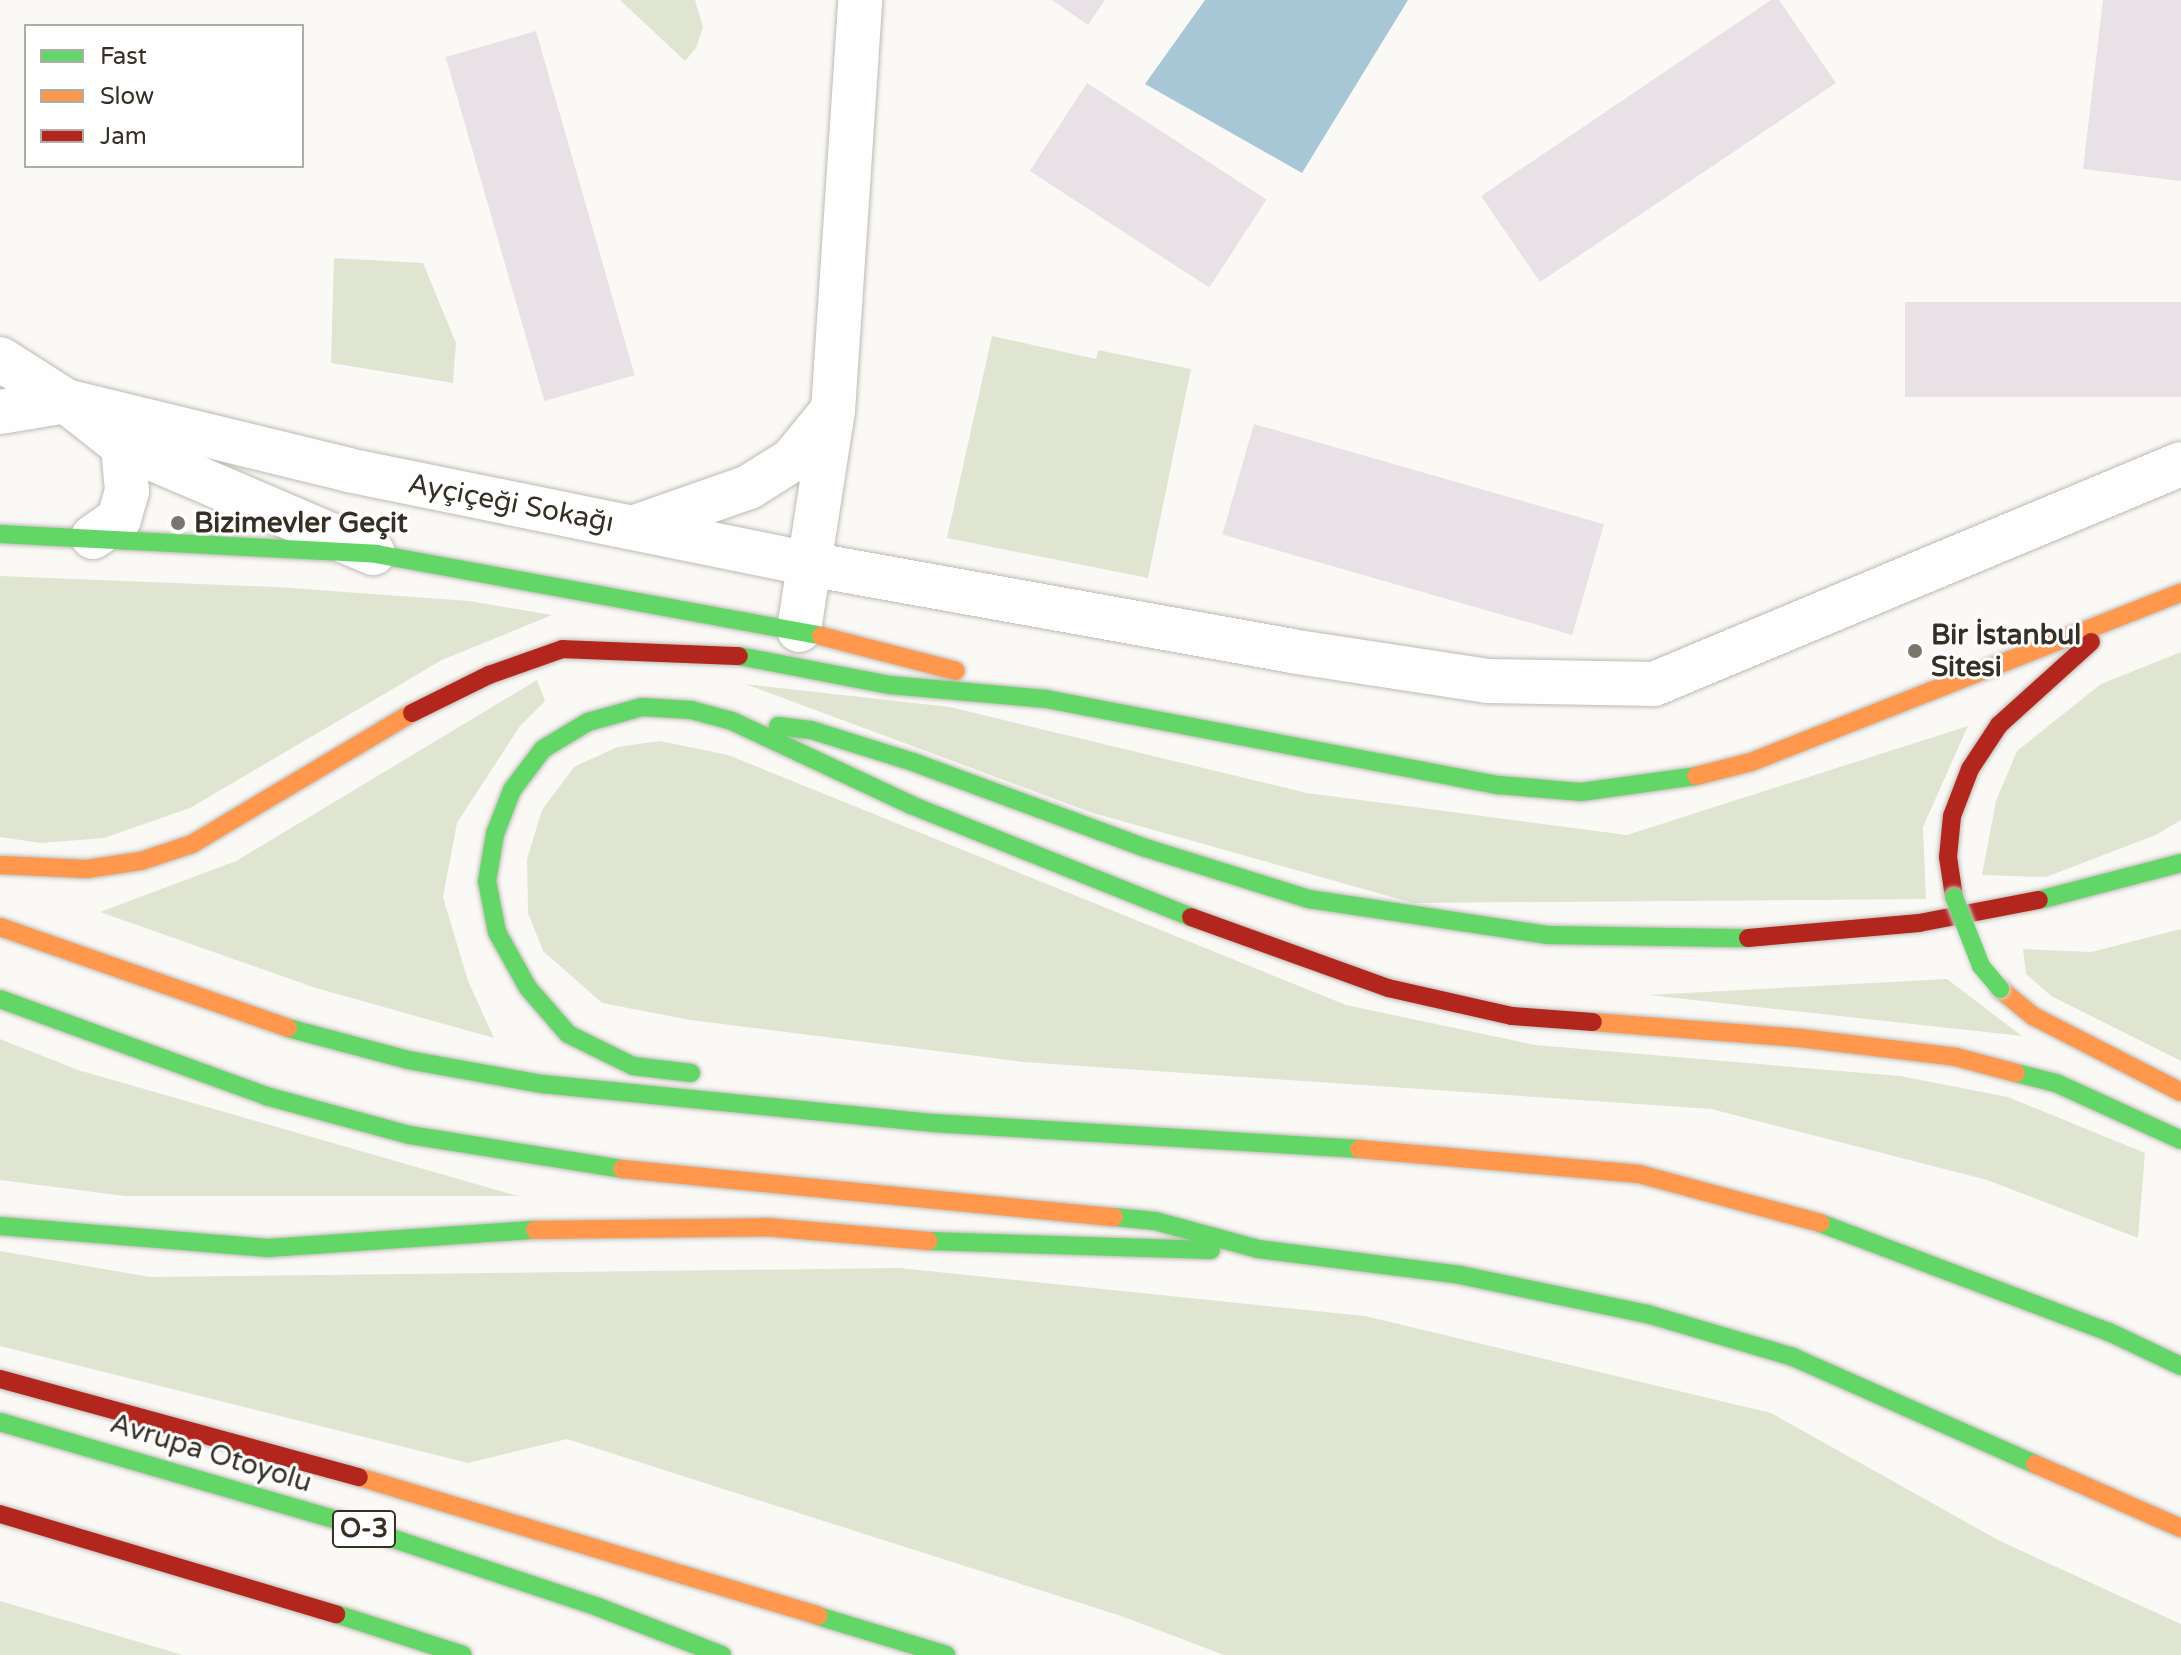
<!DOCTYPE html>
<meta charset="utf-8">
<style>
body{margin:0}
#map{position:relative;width:2181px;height:1655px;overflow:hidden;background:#fbf9f6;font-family:"Varela Round",sans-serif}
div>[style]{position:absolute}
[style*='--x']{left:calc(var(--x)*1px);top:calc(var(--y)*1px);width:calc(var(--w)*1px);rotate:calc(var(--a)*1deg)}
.green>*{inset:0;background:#e0e5d2}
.water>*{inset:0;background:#a8c7d6}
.building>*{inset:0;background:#e8e2e6;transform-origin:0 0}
.roads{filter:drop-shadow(0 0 2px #bdbab3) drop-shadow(0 0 2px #bdbab3)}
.street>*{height:44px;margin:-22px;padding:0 22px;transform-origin:22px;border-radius:22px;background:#fefefe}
.fast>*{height:18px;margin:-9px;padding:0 9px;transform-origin:9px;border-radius:9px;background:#63d668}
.slow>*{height:18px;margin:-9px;padding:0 9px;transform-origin:9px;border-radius:9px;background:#ff974d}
.jam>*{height:18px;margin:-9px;padding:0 9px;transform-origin:9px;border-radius:9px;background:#b3261e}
.bridges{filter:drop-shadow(0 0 2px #d5d3d0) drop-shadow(0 0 2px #d5d3d0)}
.fast-bridge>*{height:18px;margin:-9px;padding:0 9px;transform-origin:9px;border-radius:9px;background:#63d668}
.dots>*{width:22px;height:22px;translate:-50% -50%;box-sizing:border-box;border:4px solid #fff;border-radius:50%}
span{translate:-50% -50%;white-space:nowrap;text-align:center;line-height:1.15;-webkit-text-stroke:6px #fff;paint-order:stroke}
.shield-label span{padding:2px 6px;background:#fff;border:2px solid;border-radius:6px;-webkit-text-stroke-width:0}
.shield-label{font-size:26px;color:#352f24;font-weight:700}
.street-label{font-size:28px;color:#352f24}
.poi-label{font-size:28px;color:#352f24;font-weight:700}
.left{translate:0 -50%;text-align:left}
.legend{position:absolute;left:24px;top:24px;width:280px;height:144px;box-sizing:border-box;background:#fff;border:2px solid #aeaca7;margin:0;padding:10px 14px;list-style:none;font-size:24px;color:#352f24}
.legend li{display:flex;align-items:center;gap:16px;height:40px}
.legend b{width:40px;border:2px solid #aeaca7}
</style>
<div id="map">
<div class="green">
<div style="clip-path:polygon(620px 0,695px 0,703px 27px,696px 48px,685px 61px)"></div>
<div style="clip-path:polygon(334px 258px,423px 263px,456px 343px,453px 383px,331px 363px)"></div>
<div style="clip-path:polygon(992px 336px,1096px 359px,1098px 350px,1191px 369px,1148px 578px,947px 538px)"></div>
<div style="clip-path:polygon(0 576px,277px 587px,469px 601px,552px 615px,442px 660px,190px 808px,104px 838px,41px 843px,0 837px)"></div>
<div style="clip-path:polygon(2181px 652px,2181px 820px,2156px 835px,2046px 877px,1982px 875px,1996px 801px,2017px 751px,2101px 684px)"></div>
<div style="clip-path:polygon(537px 680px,545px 701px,520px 726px,457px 823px,443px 897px,468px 981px,494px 1038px,316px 988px,100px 912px,236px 861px)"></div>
<div style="clip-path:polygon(745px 684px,950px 707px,1307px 793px,1627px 835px,1968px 726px,1923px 827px,1926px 899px,1413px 903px,1093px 813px)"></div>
<div style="clip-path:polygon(660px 741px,728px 755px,1346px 1005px,1535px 1045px,1900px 1076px,2008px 1097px,2145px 1153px,2138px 1238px,1987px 1180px,1711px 1109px,1023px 1062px,690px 1020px,602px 1003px,543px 951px,528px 913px,527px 859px,542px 810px,574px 767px,617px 747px)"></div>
<div style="clip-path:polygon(2181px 929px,2181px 1061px,2051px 996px,2026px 974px,2023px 949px,2091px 952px)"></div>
<div style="clip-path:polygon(1947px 979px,2022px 1036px,1648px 995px)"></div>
<div style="clip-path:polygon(0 1039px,78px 1070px,518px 1196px,125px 1196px,0 1180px)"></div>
<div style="clip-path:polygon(0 1251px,150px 1277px,899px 1268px,1365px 1316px,1771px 1413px,2000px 1541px,2181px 1624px,2181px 1655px,1224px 1655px,1121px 1616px,567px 1439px,468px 1463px,0 1346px)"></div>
<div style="clip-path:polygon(0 1601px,183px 1655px,0 1655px)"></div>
</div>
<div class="water">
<div style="clip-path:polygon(1205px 0,1408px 0,1302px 173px,1145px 84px)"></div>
</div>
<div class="building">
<div style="clip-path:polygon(1052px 0,1105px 0,1088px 25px)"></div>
<div style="clip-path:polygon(1771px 0,1779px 0,1836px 83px,1540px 282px,1481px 196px)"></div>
<div style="clip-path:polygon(2103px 0,2181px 0,2181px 181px,2083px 169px)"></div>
<div style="left:536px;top:31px;width:358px;height:94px;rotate:74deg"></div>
<div style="left:1087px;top:83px;width:214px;height:105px;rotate:33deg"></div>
<div style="left:2181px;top:302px;width:95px;height:276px;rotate:90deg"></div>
<div style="left:1254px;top:424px;width:364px;height:115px;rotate:16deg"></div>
</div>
<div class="roads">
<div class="street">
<div style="--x:0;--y:359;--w:78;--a:32.5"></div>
<div style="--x:66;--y:401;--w:290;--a:13.7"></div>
<div style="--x:348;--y:470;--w:470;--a:11.5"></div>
<div style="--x:809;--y:564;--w:490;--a:10.2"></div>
<div style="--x:1291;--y:651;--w:199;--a:8.7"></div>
<div style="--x:1488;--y:681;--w:166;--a:1"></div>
<div style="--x:1654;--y:684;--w:571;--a:-22.66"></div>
<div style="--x:0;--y:412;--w:67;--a:-9.5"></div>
<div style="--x:66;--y:401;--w:73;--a:38.3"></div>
<div style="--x:123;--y:446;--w:272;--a:23.2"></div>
<div style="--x:635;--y:527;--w:121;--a:-19.3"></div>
<div style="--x:749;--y:487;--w:51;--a:-32.1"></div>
<div style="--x:792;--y:460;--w:63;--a:-50.8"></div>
<div style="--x:93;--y:537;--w:32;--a:-35"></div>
<div style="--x:119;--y:519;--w:29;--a:-74"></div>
<div style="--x:127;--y:491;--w:45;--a:-95.1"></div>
<div style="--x:799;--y:630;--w:222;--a:-81.2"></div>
<div style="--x:833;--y:411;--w:412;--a:-86.2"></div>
</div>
<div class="fast">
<div style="--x:0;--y:534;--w:377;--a:3"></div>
<div style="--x:376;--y:554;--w:452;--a:10.4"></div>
<div style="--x:739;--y:656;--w:154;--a:10.9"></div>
<div style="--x:890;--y:685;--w:157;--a:5.1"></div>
<div style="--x:1046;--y:699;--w:460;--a:10.8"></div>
<div style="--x:1498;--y:785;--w:83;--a:4.8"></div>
<div style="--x:1581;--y:792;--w:116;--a:-7.9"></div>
<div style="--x:732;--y:721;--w:198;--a:25.1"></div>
<div style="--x:911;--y:805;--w:302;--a:21.8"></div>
<div style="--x:778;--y:726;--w:33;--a:7"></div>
<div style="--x:811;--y:730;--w:107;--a:17.4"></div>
<div style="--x:913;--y:762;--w:248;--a:20.3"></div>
<div style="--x:1146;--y:848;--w:171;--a:17.4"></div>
<div style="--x:1309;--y:899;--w:242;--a:8.6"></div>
<div style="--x:1548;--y:935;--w:200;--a:0.9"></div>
<div style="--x:2039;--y:900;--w:147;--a:-14.6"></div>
<div style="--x:0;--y:999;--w:283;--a:20"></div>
<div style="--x:266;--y:1096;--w:149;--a:15.2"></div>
<div style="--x:410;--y:1135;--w:215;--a:9.1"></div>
<div style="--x:288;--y:1028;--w:124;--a:14.9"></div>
<div style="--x:408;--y:1060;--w:136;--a:10.2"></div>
<div style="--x:542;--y:1084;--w:394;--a:5.7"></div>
<div style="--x:934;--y:1123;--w:426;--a:3.5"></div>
<div style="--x:691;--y:1073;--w:58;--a:-173.1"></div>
<div style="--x:633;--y:1066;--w:72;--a:-153.8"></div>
<div style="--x:568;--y:1034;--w:61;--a:-131"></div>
<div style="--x:528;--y:988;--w:64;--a:-119"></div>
<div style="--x:497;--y:932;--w:52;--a:-101.1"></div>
<div style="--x:487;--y:881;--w:48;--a:-80.3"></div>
<div style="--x:495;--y:834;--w:47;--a:-68.9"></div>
<div style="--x:512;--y:790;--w:51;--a:-52.9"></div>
<div style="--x:543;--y:749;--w:52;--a:-31"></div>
<div style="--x:588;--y:722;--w:56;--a:-15.5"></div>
<div style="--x:642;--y:707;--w:49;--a:3.5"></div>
<div style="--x:691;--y:710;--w:42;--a:15"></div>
<div style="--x:2016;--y:1073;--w:41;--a:14"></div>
<div style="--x:2056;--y:1083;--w:137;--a:24.5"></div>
<div style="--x:1114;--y:1217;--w:41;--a:5.6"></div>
<div style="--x:1155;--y:1221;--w:107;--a:15.2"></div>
<div style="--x:1258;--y:1249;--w:204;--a:7.3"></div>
<div style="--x:1460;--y:1275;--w:191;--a:11.8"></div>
<div style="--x:1647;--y:1314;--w:152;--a:16.4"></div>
<div style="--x:1793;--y:1357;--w:265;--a:23.9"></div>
<div style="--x:1820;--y:1223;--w:309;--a:20.7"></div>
<div style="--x:2109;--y:1332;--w:80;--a:25.3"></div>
<div style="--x:0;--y:1226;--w:269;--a:4.7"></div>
<div style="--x:268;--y:1248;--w:268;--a:-3.9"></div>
<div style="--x:928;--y:1241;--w:283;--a:1.8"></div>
<div style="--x:0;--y:1422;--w:354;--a:16.2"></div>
<div style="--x:340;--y:1521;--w:272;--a:18.4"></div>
<div style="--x:598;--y:1607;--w:133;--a:21.2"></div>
<div style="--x:336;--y:1614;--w:133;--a:17.9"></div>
<div style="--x:818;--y:1616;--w:134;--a:16.9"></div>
</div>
<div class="slow">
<div style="--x:821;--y:636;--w:139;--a:14.5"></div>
<div style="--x:1696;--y:776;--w:57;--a:-14.3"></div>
<div style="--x:1751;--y:762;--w:462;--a:-21.5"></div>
<div style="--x:0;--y:865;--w:87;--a:2.6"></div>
<div style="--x:87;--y:869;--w:55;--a:-8.4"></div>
<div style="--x:141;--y:861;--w:54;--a:-18.4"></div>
<div style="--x:192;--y:844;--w:256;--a:-30.8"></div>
<div style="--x:0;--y:927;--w:305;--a:19.3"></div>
<div style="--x:2000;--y:989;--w:43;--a:39.3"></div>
<div style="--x:2033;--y:1016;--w:166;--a:27.2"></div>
<div style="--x:1593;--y:1022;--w:208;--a:4.4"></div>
<div style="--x:1800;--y:1038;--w:157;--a:6.9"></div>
<div style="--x:1956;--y:1057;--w:62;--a:14.9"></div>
<div style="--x:1359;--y:1149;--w:281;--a:5.1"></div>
<div style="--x:1639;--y:1174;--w:188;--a:15.1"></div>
<div style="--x:622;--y:1169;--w:494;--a:5.6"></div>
<div style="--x:535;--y:1230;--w:231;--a:-0.7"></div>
<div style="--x:766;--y:1227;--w:163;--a:4.9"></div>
<div style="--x:2035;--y:1464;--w:159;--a:23.7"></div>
<div style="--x:359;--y:1477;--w:480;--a:16.8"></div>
</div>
<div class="jam">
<div style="--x:412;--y:713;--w:86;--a:-26.3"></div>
<div style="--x:489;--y:675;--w:78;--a:-19.4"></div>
<div style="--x:563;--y:649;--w:176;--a:2.3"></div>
<div style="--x:1954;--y:897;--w:40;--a:-98.5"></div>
<div style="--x:1948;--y:857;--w:41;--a:-84.4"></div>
<div style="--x:1952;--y:816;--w:50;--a:-69"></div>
<div style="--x:1970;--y:769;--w:53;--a:-56.6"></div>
<div style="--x:1999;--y:725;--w:124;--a:-42.1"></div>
<div style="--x:1191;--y:917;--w:209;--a:19.8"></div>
<div style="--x:1388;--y:988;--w:127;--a:12.7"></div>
<div style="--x:1512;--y:1016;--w:81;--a:4.2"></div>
<div style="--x:1748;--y:938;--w:172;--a:-5"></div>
<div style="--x:1919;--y:923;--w:122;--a:-10.9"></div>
<div style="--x:0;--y:1379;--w:372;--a:15.3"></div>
<div style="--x:0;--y:1514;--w:351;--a:16.6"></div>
</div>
</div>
<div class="bridges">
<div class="fast-bridge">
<div style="--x:1954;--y:897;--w:74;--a:68.6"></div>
<div style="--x:1981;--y:966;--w:30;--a:50"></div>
</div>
</div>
<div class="dots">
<div style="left:178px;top:523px;background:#7a766e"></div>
<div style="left:1915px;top:651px;background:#7a766e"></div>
</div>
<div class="shield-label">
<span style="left:364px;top:1529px">O-3</span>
</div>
<div class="street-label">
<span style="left:511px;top:503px;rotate:11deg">Ayçiçeği Sokağı</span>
<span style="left:211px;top:1453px;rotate:17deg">Avrupa Otoyolu</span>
</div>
<div class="poi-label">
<span class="left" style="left:194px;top:523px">Bizimevler Geçit</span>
<span class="left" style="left:1931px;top:651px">Bir İstanbul<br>Sitesi</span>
</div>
<ul class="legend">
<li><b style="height:10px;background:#63d668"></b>Fast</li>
<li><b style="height:10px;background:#ff974d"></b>Slow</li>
<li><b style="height:10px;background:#b3261e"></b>Jam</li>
</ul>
</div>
